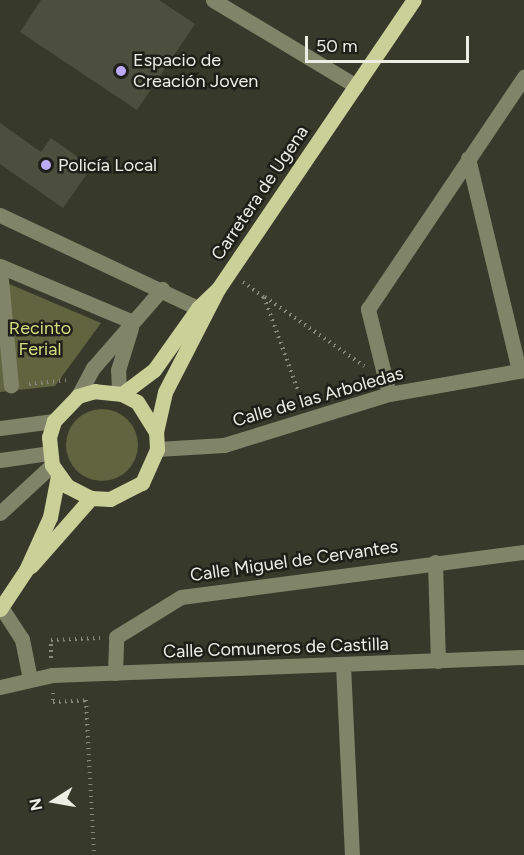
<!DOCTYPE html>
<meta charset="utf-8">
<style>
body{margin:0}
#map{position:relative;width:524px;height:855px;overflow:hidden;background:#37392a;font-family:Figtree,sans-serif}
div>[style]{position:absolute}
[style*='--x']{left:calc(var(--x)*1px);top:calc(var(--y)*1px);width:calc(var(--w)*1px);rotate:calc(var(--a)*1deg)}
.green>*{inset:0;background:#60643f}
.round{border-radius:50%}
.building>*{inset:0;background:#4c4e3e}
.path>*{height:4px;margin-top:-2px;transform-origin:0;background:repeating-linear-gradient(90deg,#888a7d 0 1.5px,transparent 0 6px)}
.minor>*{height:15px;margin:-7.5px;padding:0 7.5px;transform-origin:7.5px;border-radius:7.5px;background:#808469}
.major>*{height:15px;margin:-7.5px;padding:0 7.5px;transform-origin:7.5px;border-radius:7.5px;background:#c9d098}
.dots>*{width:16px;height:16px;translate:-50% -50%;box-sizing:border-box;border:3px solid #1e1f18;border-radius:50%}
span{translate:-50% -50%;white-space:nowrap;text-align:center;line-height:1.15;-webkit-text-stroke:5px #1e1f18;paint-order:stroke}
.poi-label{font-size:18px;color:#eceee4}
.left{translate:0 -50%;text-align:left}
.street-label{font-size:18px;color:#eceee4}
.park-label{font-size:18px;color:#d4dd80}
.north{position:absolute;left:24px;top:771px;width:60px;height:60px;-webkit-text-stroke:4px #1e1f18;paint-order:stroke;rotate:259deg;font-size:16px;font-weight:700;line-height:24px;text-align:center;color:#eceee4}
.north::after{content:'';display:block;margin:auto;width:21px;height:27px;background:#eceee4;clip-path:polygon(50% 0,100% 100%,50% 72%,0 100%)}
.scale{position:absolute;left:305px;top:36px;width:164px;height:27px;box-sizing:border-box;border:3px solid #eceee4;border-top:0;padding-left:8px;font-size:18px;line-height:21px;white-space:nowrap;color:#eceee4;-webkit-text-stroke:4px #1e1f18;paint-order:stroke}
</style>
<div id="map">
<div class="green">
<div style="clip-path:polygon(0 280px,101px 323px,55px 386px,0 392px)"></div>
<div class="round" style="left:66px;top:409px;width:72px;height:72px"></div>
</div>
<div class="building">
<div style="clip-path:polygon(41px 0,159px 0,195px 24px,137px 110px,20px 32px)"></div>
<div style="clip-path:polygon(0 123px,41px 152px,51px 138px,92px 167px,63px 208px,0 164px)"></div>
</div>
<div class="path">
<div style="--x:243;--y:282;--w:26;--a:36"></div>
<div style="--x:264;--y:297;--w:114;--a:70"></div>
<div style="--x:265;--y:297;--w:121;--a:34.9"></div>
<div style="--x:29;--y:384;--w:37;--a:-6"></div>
<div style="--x:51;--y:658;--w:18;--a:-90"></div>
<div style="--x:51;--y:640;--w:49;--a:-2.3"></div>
<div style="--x:53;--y:693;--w:9;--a:90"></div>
<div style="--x:53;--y:702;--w:33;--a:-3"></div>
<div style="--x:86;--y:700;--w:155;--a:87"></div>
</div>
<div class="minor">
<div style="--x:213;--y:0;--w:167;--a:31"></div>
<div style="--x:468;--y:158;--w:219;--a:76.5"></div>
<div style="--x:0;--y:215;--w:219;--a:25.2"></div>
<div style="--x:0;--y:266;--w:144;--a:22.8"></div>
<div style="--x:1;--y:280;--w:106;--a:84.6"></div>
<div style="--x:119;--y:393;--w:23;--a:-92"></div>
<div style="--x:118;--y:370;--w:44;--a:-72.8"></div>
<div style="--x:389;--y:394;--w:88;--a:-103.9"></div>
<div style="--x:368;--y:309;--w:280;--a:-56.1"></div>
<div style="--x:78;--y:396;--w:32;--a:-62"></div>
<div style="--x:93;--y:368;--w:105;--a:-48.9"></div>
<div style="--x:0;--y:428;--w:54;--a:-7.4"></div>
<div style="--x:157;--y:449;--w:67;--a:-3.4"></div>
<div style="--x:224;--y:445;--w:173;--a:-17.2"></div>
<div style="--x:389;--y:394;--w:137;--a:-10.1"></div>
<div style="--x:0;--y:460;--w:49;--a:-8.1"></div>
<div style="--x:0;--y:513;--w:71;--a:-42.7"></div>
<div style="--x:435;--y:562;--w:99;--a:88.3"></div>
<div style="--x:1;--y:607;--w:38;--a:57"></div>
<div style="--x:22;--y:639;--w:41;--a:78.7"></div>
<div style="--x:343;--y:665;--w:190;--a:87.3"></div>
<div style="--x:115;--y:673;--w:36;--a:-88"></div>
<div style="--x:116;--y:637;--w:76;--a:-31.6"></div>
<div style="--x:181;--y:597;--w:346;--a:-7.5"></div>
<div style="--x:0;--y:687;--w:53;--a:-13"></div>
<div style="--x:52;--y:675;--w:472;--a:-2.2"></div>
</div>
<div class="major">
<div style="--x:122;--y:394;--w:40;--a:-37"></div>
<div style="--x:154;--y:370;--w:76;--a:-54.6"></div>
<div style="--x:198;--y:308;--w:28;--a:-44"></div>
<div style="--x:218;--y:289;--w:349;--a:-55.9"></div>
<div style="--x:156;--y:432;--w:36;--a:-122"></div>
<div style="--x:137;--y:402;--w:17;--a:-152"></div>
<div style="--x:122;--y:394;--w:27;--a:-174"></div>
<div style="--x:95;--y:391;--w:18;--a:164"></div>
<div style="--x:78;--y:396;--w:35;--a:134"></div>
<div style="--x:54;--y:421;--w:17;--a:107"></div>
<div style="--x:49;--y:437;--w:28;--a:84"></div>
<div style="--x:52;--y:465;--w:26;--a:54"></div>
<div style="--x:67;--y:486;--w:27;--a:27"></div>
<div style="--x:91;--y:498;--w:19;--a:3"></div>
<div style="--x:110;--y:499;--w:36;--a:-27"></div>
<div style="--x:142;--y:483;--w:37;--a:-66"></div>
<div style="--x:157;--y:449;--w:17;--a:-93"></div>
<div style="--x:156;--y:432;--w:41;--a:-77.3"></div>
<div style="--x:165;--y:392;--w:116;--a:-62.8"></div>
<div style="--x:31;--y:566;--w:91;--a:-48.6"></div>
<div style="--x:0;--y:609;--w:47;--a:-56.3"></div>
<div style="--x:26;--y:570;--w:58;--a:-65.6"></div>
<div style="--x:50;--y:517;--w:42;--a:-79"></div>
</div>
<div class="dots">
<div style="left:121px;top:71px;background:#bbaaf6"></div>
<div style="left:46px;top:165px;background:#bbaaf6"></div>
</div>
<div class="poi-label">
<span class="left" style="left:133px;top:71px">Espacio de<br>Creación Joven</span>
<span class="left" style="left:58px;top:165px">Policía Local</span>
</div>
<div class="street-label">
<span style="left:260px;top:193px;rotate:-56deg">Carretera de Ugena</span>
<span style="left:318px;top:397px;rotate:-16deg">Calle de las Arboledas</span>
<span style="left:294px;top:561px;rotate:-8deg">Calle Miguel de Cervantes</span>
<span style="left:276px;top:648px;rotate:-2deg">Calle Comuneros de Castilla</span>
</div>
<div class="park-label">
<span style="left:40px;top:339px">Recinto<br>Ferial</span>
</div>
<div class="north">N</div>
<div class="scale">50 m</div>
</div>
